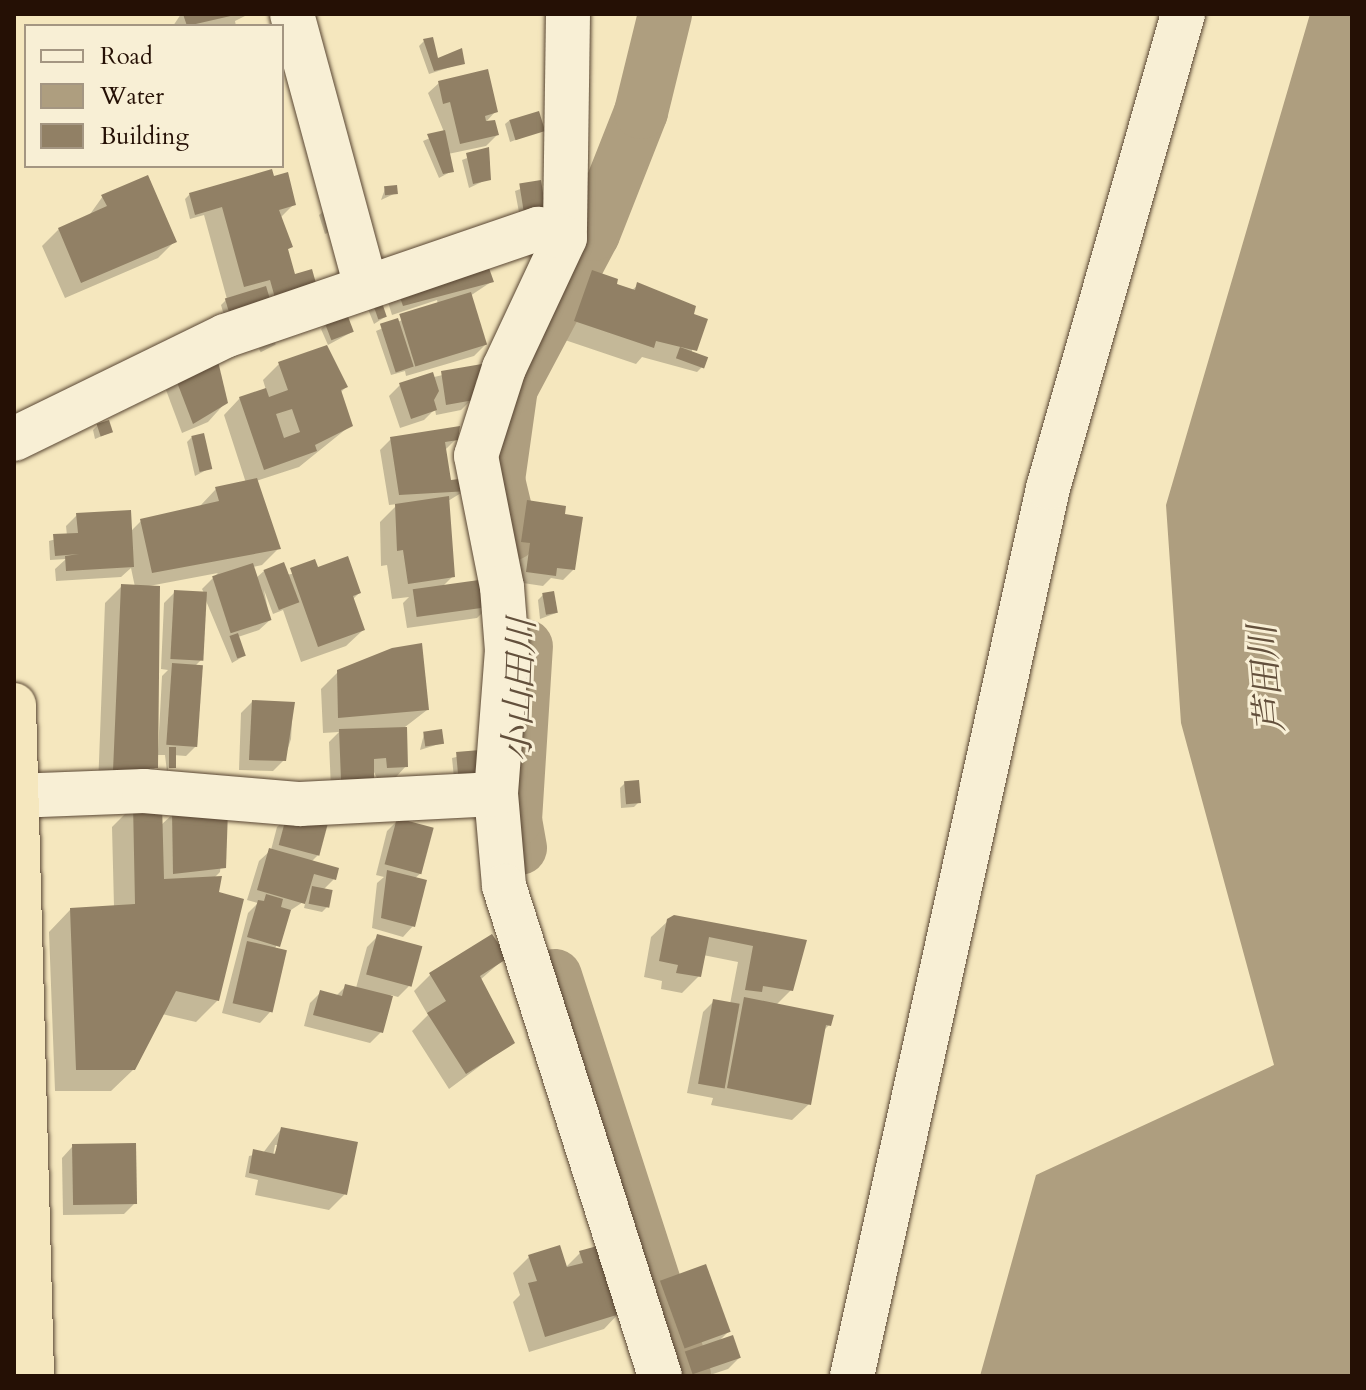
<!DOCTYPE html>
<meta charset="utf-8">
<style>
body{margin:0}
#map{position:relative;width:1366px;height:1390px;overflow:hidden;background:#f5e7be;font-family:Cardo,"Noto Serif JP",serif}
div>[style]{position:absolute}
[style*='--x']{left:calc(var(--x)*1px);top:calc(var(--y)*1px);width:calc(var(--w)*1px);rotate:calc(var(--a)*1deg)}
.water>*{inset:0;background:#ae9e7f}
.shadow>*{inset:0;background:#0003;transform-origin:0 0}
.river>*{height:54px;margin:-27px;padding:0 27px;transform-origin:27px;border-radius:27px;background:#ae9e7f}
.building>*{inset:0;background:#918065;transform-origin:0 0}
.roads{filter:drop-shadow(0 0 2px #594633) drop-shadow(0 0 2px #594633)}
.minor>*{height:44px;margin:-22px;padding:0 22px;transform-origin:22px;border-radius:22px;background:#f8efd5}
.highway>*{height:44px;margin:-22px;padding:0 22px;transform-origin:22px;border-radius:22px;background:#f5e7be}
span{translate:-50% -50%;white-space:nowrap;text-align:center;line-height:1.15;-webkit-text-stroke:6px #f8efd5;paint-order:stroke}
.water-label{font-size:36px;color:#63503c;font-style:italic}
.frame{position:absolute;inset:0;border:16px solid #251005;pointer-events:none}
.legend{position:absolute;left:24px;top:24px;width:260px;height:144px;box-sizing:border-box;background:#f8efd5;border:2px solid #a49682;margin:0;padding:10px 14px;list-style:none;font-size:24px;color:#251005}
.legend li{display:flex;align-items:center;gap:16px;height:40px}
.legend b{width:40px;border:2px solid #a49682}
</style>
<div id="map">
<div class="water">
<div style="clip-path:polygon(1310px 14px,1352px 14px,1352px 1376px,980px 1376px,1036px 1175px,1274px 1065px,1181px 723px,1166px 505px)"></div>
</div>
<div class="shadow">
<div style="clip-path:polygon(181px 14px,249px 14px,235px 21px,236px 26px,173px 26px)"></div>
<div style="clip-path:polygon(424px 41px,436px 61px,463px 63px,429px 74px,419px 46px)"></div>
<div style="clip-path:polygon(439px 83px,495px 112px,485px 123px,497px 135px,486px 146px,448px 154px,452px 171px,439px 178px,423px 141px,444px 132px,428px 93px)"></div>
<div style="clip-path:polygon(510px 120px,542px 130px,510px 142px,505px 124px)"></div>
<div style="clip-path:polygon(488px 150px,488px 179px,469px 188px,462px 160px)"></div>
<div style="clip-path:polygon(539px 182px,521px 223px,515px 191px)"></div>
<div style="clip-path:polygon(385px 189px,396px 193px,381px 200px)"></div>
<div style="clip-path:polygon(190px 194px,294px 204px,280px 218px,291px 247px,287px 250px,294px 276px,317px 293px,226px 322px,221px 305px,227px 299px,204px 215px,190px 219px,185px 199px)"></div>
<div style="clip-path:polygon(103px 196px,175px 241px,158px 258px,65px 298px,42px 246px,59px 229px,88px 217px)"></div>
<div style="clip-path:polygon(324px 211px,335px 230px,325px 234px,319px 215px)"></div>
<div style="clip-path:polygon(592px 272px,631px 291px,638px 285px,692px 315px,692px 353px,702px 367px,697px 372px,642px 357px,636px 364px,559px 338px,576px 288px)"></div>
<div style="clip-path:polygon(491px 282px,470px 296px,485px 345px,474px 356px,406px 376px,405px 371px,391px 375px,376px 331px,438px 305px,437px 300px,392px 315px,387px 299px)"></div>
<div style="clip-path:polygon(371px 299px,385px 317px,374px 324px,366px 304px)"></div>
<div style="clip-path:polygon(326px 324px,352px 332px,328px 345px,321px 329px)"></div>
<div style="left:274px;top:341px;width:4px;height:17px;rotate:63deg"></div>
<div style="clip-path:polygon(evenodd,279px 364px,346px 387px,340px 393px,351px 425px,299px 467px,256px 481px,279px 548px,262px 565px,253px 567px,256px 578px,264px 571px,286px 575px,317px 569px,359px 593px,352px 600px,363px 630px,346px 646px,301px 662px,283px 610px,273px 614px,264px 590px,270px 620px,259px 630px,238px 637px,244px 656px,232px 663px,204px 596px,201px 660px,194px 667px,197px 745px,186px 756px,173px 755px,167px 772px,165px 755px,156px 755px,156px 767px,139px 784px,98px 787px,105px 603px,122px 586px,135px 587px,131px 568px,121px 577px,56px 581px,55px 569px,66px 559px,50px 560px,49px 541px,67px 536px,66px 526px,77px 515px,130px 532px,141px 521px,200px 506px,216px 489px,246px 483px,224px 415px,240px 398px,266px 390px,263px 380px,279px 364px,218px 573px,202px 589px,204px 593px,175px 592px,164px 603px,161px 669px,168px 670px,162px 676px,158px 751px,149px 586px,218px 573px)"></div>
<div style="clip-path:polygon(481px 366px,472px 399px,461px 410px,436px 415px,435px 409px,424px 420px,400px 428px,389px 396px,400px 385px)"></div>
<div style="clip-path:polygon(177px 379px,226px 402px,208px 422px,182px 433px,166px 390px)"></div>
<div style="clip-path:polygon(98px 425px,111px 432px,95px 439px,93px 430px)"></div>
<div style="clip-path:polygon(192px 437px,210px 468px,195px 476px,187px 442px)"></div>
<div style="clip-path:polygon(391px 439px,456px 439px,444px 451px,449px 482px,466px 490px,448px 501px,453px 576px,441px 588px,488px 607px,477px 618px,407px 628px,403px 603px,409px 597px,392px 599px,387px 565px,381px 566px,380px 522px,398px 504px,389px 505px,380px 450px)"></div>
<div style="clip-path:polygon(527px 502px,574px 569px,563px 580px,551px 578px,543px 586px,516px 582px,520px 553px,511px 552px,517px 513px)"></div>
<div style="clip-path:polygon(543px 595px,556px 613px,540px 619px,538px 600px)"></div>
<div style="clip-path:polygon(338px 672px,427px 710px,405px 727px,406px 766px,396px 777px,377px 778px,372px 768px,372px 778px,361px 788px,331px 790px,329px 742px,339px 732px,323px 733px,321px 689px)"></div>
<div style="clip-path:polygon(252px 702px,293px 704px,291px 739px,284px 760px,273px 771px,239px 770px,241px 713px)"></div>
<div style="clip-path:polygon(424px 734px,442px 743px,420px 750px)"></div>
<div style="clip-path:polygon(478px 752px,454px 778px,452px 758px)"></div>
<div style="clip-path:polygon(625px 783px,639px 802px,634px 807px,621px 808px,620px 788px)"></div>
<div style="clip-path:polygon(134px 805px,161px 825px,173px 814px,226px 812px,220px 872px,214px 878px,218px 1000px,196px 1022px,162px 1014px,134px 1069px,111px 1091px,55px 1091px,49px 932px,70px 910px,114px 907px,112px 827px)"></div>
<div style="clip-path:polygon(288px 816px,318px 855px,311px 862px,334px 879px,323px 890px,327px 907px,322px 912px,304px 908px,306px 900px,288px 912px,275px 949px,270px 1012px,260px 1023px,222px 1013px,248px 913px,258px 903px,247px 900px,259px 861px,271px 850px,277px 827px)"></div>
<div style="clip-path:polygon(398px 820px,421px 873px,414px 879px,413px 926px,403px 937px,372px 928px,377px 883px,384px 877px,376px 875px,387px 831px)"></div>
<div style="clip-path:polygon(669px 920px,804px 942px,791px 990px,776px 1005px,829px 1025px,822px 1032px,809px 1104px,792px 1120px,711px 1105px,713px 1098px,687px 1093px,703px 1012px,714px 1001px,730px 1004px,738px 962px,703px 955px,699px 976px,682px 993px,661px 989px,662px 981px,644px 977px,651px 937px)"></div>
<div style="clip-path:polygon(378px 936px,409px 986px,398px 997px,391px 995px,381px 1032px,370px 1043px,304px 1026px,310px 1003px,321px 992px,336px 996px,346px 986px,356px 988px,367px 947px)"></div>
<div style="clip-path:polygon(491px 937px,505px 958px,480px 980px,512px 1042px,449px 1089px,412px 1031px,428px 1015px,414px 991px,430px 975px)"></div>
<div style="clip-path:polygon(evenodd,281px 1129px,345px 1194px,329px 1210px,255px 1195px,258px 1180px,245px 1177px,249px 1156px,263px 1153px,281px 1129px,275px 1145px,279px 1145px,273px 1156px,275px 1145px)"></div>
<div style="clip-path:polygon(72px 1147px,135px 1203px,124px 1214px,63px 1215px,62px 1158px)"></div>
<div style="clip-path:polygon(580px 1253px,620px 1312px,604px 1329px,529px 1352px,513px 1302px,520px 1295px,513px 1273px,529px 1257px,565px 1268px)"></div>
<div style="clip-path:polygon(660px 1280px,729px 1331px,717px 1343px,739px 1358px,728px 1369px,707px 1376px,679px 1376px,675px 1365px,686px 1354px,674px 1358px,649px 1290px)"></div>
</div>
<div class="river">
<div style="--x:511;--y:534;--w:56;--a:-103.5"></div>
<div style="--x:498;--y:480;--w:93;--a:-82"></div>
<div style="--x:511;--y:388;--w:174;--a:-62"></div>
<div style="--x:593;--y:234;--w:131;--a:-68.5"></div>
<div style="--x:641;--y:112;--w:101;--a:-76.2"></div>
<div style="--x:520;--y:848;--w:28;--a:-100"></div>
<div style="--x:515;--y:820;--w:174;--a:-86.4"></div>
<div style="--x:555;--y:976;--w:420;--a:72.1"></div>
</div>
<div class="building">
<div style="clip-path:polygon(183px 14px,235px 14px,235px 15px,187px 26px)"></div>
<div style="clip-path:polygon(433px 37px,438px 58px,462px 48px,465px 64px,434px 71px,423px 39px)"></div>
<div style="clip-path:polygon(488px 69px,498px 112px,485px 116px,486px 121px,495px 120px,499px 135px,460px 144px,450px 102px,443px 104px,438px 81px)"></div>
<div style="left:539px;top:111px;width:21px;height:31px;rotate:73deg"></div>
<div style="clip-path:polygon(445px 130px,454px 172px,443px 174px,427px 134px)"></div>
<div style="clip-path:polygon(489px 147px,491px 180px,473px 184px,466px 153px)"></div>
<div style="clip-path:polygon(272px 169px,274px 176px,288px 172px,296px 205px,279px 210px,293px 247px,288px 249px,295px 274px,312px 269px,319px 294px,277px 305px,270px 280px,244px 287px,222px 207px,195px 215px,189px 193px)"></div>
<div style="clip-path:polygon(148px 175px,177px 242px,81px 283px,58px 228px,107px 206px,101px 195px)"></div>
<div style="left:541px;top:180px;width:36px;height:22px;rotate:81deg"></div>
<div style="left:397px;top:185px;width:9px;height:13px;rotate:84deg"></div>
<div style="clip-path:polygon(485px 257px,494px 282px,403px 306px,396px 286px)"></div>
<div style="clip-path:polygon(592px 270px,618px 279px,617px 284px,635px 290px,637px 282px,696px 306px,694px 314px,708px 319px,697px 351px,656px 341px,654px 348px,574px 321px)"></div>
<div style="left:266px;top:286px;width:21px;height:43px;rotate:73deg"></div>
<div style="left:471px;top:292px;width:55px;height:75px;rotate:73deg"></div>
<div style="left:379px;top:294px;width:24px;height:9px;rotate:71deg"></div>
<div style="left:347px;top:314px;width:19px;height:24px;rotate:69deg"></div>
<div style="left:398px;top:318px;width:51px;height:19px;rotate:72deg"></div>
<div style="clip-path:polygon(evenodd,327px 345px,348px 387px,341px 390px,353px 426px,315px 445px,317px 451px,264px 470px,239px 397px,266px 388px,269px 397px,288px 390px,278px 362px,327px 345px,292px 409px,300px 432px,284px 438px,276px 414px,292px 409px)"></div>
<div style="left:680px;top:347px;width:30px;height:12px;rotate:20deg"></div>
<div style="clip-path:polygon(217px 357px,228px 403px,193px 424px,175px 377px)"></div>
<div style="clip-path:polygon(482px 364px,485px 379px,476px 380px,474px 400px,446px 405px,441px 371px)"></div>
<div style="clip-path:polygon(433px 372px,439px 391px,434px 400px,437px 410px,411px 419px,399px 383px)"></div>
<div style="left:109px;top:420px;width:13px;height:13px;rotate:72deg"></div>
<div style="clip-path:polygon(460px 426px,458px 440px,445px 442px,451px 480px,467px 478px,469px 491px,399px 495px,390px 437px)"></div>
<div style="left:204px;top:433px;width:37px;height:13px;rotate:77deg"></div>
<div style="clip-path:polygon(257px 478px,281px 549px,152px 573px,140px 519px,219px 501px,215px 487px)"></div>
<div style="clip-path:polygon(449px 496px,455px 577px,408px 584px,403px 550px,397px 551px,395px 504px)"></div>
<div style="clip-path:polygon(527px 500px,566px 506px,565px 514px,583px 517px,575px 570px,557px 568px,556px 576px,526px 572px,530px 543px,521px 542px)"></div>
<div style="clip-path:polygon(131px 510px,134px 567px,66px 571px,65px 556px,79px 554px,55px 556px,53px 534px,78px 533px,76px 513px)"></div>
<div style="clip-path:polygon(348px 556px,361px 593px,353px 596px,365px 630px,318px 647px,290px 568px,315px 559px,318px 567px)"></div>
<div style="left:284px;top:562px;width:43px;height:22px;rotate:69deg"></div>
<div style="left:253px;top:563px;width:60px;height:43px;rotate:72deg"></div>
<div style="left:486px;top:579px;width:28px;height:74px;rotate:82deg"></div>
<div style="clip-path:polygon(121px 584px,160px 586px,158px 768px,150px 768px,149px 773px,113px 771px)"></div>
<div style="left:174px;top:590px;width:33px;height:69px;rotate:3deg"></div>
<div style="left:554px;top:591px;width:22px;height:12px;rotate:80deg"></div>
<div style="left:238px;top:633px;width:24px;height:9px;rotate:71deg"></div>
<div style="clip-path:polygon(422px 643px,429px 710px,338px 718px,337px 670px,392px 648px)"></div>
<div style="left:172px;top:663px;width:31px;height:82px;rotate:4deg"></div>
<div style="clip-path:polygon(252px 700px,295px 702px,286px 761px,249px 760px)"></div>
<div style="clip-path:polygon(407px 727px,408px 767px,387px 768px,386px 758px,374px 759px,374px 778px,341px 780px,339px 729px)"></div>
<div style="left:442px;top:729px;width:15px;height:19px;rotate:82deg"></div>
<div style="left:169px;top:747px;width:7px;height:21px"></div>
<div style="left:480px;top:750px;width:23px;height:24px;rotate:85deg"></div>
<div style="left:639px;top:780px;width:23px;height:15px;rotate:85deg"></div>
<div style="clip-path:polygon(133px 803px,162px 803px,164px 879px,222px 876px,219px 892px,244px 899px,219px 1001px,176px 991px,135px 1070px,76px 1070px,70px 908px,135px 904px)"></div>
<div style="clip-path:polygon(228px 810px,226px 868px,173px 874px,172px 812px)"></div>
<div style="left:287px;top:814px;width:42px;height:32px;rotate:15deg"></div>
<div style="left:397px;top:818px;width:38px;height:48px;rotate:15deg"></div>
<div style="clip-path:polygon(269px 848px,339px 868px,336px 880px,314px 874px,305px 904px,257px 890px)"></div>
<div style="clip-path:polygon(387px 870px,427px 880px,415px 927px,381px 918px)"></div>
<div style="left:312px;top:886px;width:21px;height:18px;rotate:11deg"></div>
<div style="clip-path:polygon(266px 894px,283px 899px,281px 907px,291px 910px,280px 947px,247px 937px,258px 900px,264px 901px)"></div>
<div style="clip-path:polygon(674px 915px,807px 940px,793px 991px,763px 986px,762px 992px,745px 990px,753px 946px,709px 937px,701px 977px,676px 973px,678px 965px,659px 961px,667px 919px)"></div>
<div style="left:377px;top:934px;width:47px;height:42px;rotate:15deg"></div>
<div style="clip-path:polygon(492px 934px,508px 958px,480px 976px,515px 1043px,466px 1074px,427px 1013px,446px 1001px,429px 973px)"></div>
<div style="left:247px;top:941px;width:41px;height:64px;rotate:13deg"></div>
<div style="clip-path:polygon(345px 984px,393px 996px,383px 1033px,313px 1015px,320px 990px,342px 996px)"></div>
<div style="clip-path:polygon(744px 997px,834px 1015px,831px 1026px,826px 1025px,811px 1105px,727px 1088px)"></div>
<div style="left:713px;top:999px;width:27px;height:86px;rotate:10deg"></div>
<div style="clip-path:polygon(281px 1127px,358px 1142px,347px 1195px,249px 1173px,253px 1149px,275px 1154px)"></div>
<div style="left:136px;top:1143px;width:61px;height:64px;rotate:89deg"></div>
<div style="clip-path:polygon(560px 1245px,567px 1267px,583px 1263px,579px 1251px,601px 1245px,623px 1313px,545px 1337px,528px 1283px,537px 1281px,528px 1255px)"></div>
<div style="left:706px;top:1264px;width:72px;height:49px;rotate:70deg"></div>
<div style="left:733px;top:1335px;width:24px;height:51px;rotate:71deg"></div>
</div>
<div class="roads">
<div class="minor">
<div style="--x:292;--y:14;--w:282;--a:74.8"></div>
<div style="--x:568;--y:14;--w:224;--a:90.8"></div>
<div style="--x:565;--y:238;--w:144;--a:115.1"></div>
<div style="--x:504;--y:368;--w:92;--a:107.7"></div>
<div style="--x:476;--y:456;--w:134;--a:78.8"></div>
<div style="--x:502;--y:587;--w:63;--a:85.5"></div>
<div style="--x:507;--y:650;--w:144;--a:94.4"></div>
<div style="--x:496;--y:794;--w:92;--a:85"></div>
<div style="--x:504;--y:886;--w:514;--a:72.34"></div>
<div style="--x:14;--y:439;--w:235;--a:-26"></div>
<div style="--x:225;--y:336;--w:331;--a:-18.9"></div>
<div style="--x:538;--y:229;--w:28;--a:18"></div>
<div style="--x:14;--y:796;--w:130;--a:-2.2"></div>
<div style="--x:144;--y:791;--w:157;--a:4.8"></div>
<div style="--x:300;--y:804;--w:196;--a:-2.9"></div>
<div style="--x:852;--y:1376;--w:909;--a:-77.55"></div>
<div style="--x:1048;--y:488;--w:493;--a:-74.1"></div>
</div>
<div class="highway">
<div style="--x:14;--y:705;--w:671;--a:88.46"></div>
</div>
</div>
<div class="water-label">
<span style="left:1267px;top:679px;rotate:-95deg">芦田川</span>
<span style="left:520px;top:690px;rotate:-88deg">小山田川</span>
</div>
<div class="frame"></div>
<ul class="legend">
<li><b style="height:10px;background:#f8efd5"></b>Road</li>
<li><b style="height:22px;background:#ae9e7f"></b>Water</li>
<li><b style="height:22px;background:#918065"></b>Building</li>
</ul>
</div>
